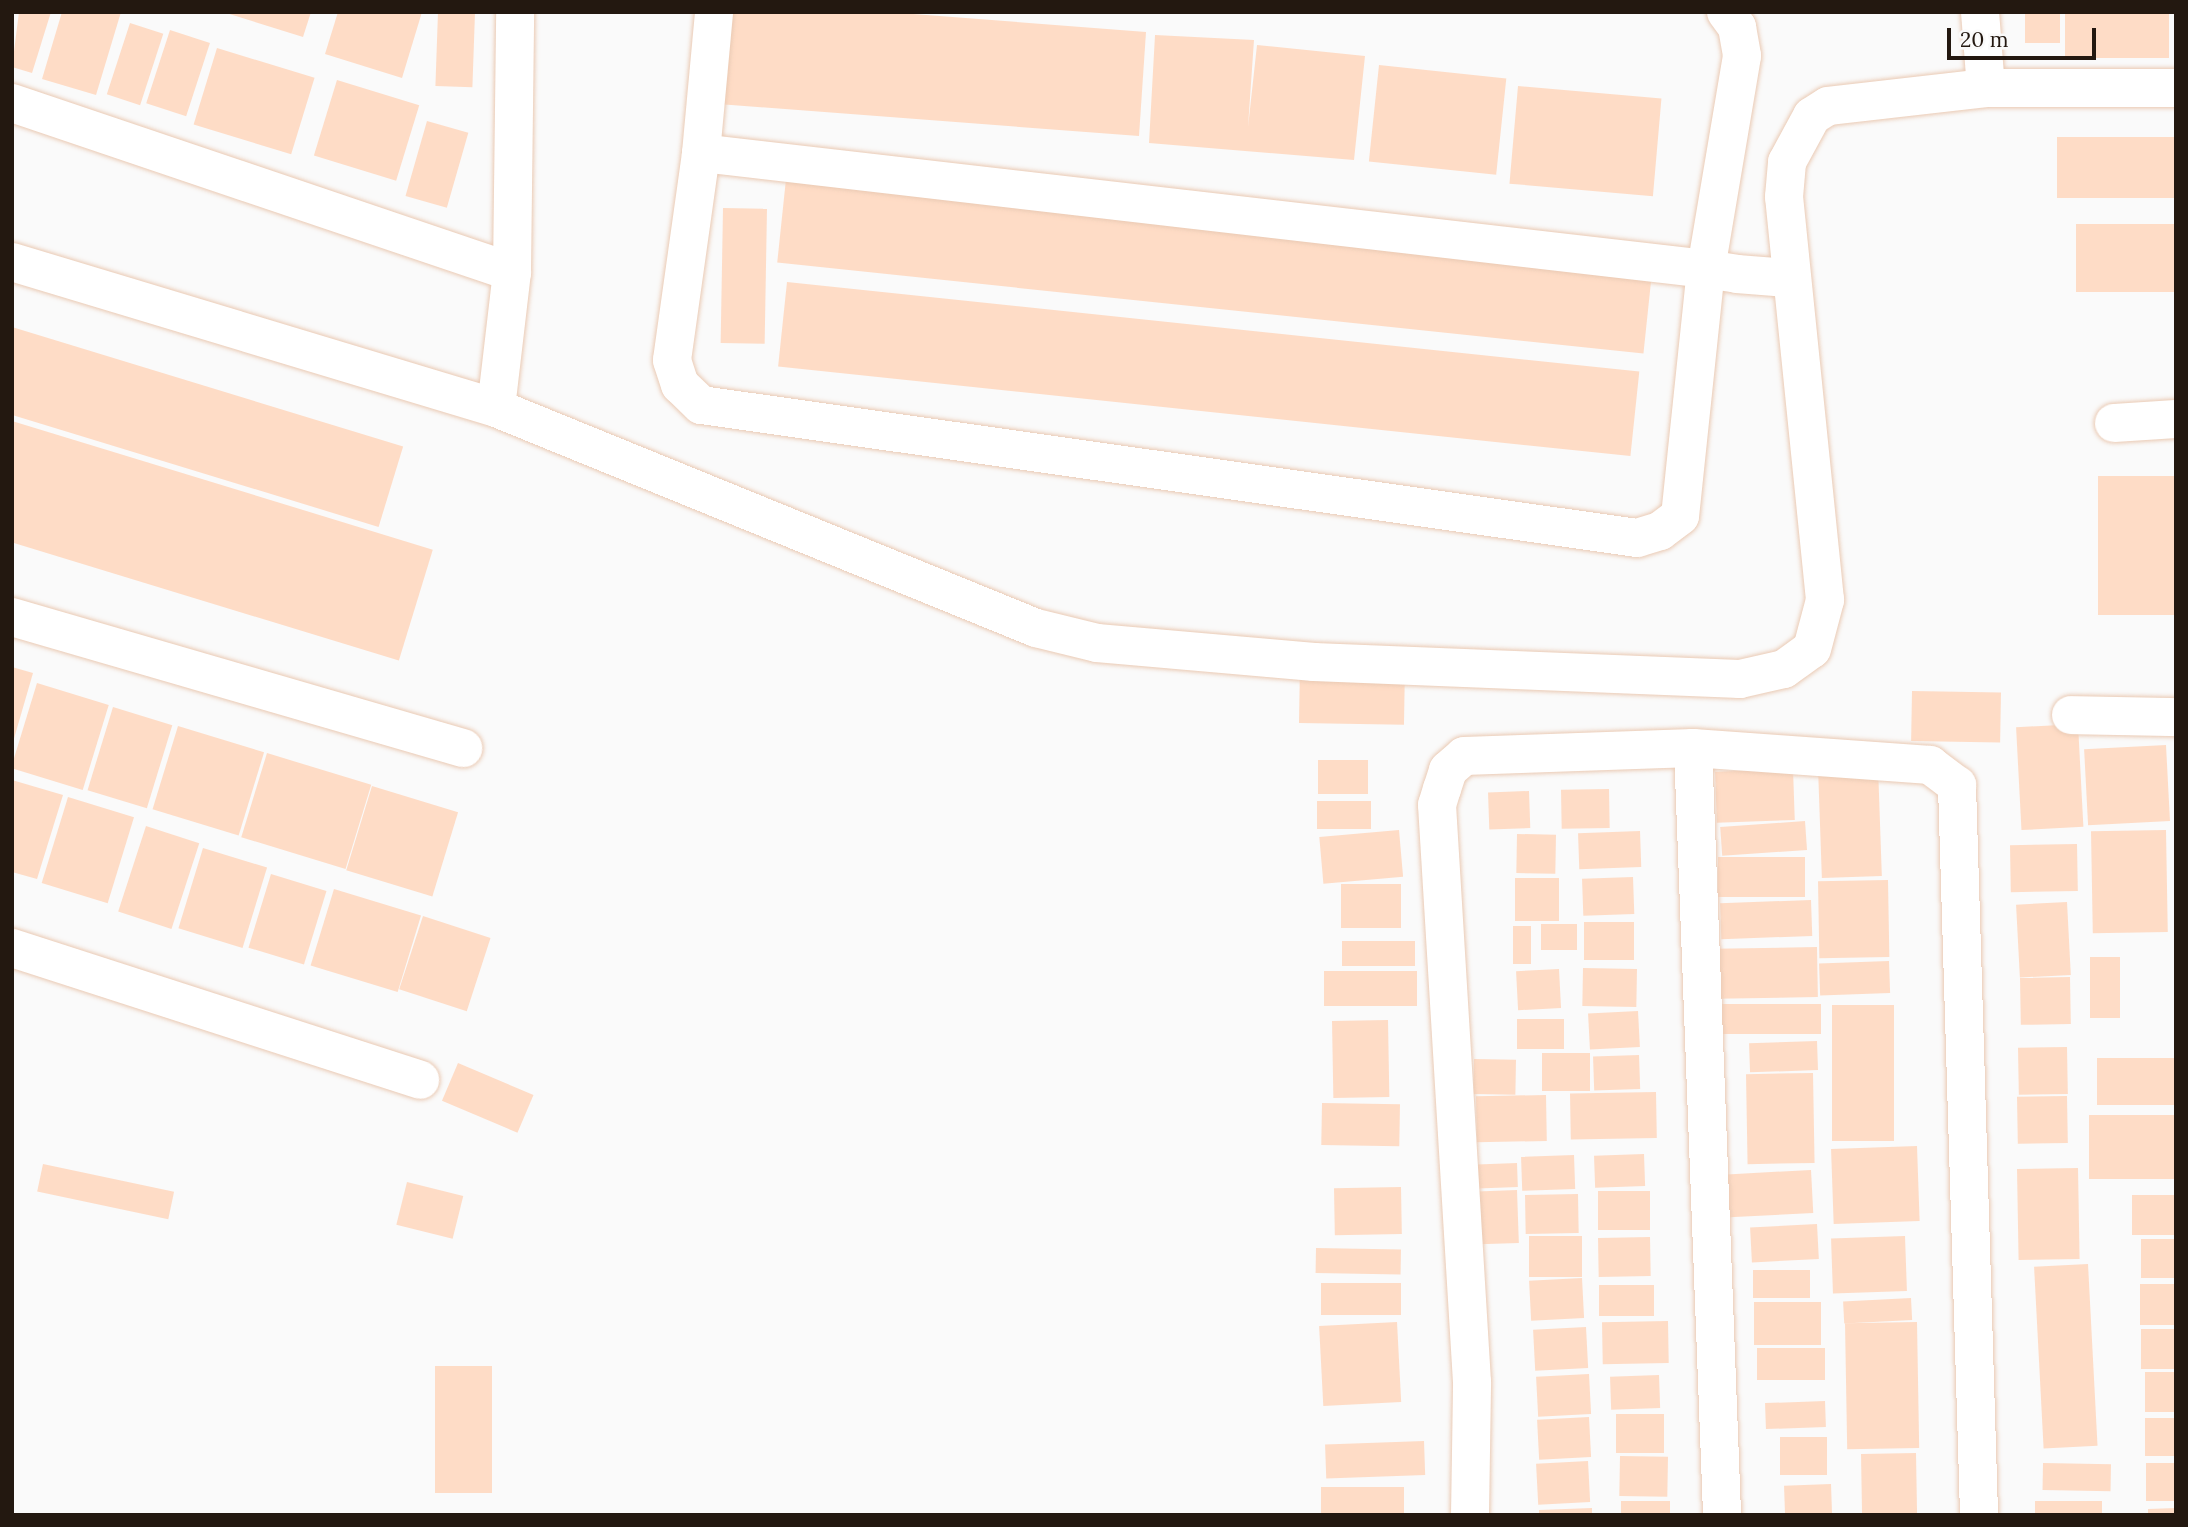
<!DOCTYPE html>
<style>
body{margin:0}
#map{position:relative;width:2188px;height:1527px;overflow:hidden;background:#fafafa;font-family:Lora,serif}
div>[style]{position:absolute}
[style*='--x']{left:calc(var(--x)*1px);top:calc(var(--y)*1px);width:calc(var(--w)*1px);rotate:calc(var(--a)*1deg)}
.building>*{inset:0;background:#fedcc6;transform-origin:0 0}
.roads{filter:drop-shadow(0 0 2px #eacab4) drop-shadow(0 0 2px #eacab4)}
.minor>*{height:38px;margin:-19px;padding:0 19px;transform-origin:19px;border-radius:19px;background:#fff}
span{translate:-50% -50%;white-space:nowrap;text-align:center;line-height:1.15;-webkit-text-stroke:6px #fafafa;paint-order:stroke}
.frame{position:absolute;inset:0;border:14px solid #231810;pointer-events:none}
.scale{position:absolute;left:1947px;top:28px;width:149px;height:32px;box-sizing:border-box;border:4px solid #231810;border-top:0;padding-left:9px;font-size:21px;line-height:24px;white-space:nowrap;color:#231810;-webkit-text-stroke:5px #fafafa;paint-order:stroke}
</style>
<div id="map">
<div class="building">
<div style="clip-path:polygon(19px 12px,51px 12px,32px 73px,12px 67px)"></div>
<div style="clip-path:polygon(62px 12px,121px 12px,96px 95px,42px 79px)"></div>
<div style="clip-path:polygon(223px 12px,311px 12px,303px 37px)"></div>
<div style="clip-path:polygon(338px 12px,422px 12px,402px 78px,325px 54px)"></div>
<div style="left:438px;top:12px;width:37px;height:74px;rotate:2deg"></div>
<div style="clip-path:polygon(724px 12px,887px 12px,1146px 32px,1139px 136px,718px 104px)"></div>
<div style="left:2025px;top:12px;width:35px;height:31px"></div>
<div style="left:2065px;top:12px;width:104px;height:46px"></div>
<div style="left:130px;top:23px;width:35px;height:75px;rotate:18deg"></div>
<div style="left:170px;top:30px;width:42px;height:77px;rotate:18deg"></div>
<div style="clip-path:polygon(1155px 35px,1254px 40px,1248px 127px,1257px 45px,1365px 56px,1354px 160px,1149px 143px)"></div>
<div style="left:217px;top:48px;width:102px;height:80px;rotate:17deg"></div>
<div style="left:1379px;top:65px;width:128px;height:97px;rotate:6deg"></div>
<div style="left:337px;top:80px;width:86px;height:79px;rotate:17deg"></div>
<div style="left:1518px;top:86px;width:144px;height:98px;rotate:5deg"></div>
<div style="left:427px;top:121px;width:43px;height:78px;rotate:16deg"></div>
<div style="left:2176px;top:137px;width:61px;height:119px;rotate:90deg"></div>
<div style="left:786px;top:179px;width:871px;height:84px;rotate:6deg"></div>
<div style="left:723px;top:208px;width:44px;height:135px;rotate:1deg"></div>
<div style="left:2176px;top:224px;width:68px;height:100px;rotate:90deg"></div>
<div style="left:787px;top:282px;width:857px;height:85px;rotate:6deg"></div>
<div style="left:12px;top:327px;width:409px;height:84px;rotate:17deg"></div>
<div style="left:12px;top:421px;width:440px;height:116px;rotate:17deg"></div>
<div style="left:2176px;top:476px;width:139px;height:78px;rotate:90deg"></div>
<div style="left:1300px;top:665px;width:105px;height:58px;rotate:1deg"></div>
<div style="clip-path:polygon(12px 667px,33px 673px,13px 742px,12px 742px)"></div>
<div style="left:37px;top:683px;width:75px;height:89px;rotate:17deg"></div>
<div style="left:1912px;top:691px;width:89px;height:50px;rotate:1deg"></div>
<div style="left:113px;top:707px;width:62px;height:87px;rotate:17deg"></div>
<div style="left:2078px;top:724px;width:103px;height:62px;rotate:87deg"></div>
<div style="left:178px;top:726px;width:90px;height:87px;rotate:17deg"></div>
<div style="left:2166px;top:745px;width:76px;height:82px;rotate:87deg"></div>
<div style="left:267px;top:753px;width:109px;height:88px;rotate:17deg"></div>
<div style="left:1368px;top:760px;width:34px;height:50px;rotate:90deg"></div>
<div style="left:1878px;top:766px;width:110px;height:60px;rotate:88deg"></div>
<div style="left:1793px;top:769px;width:51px;height:78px;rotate:88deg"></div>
<div style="clip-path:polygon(12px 780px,63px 795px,37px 879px,12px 872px)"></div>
<div style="left:372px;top:786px;width:90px;height:88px;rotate:17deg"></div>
<div style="left:1609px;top:789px;width:39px;height:48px;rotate:89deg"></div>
<div style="left:1529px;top:791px;width:37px;height:41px;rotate:88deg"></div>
<div style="left:68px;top:797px;width:69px;height:90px;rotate:17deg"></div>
<div style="left:1317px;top:801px;width:54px;height:28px"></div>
<div style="left:1805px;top:821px;width:29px;height:85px;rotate:86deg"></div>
<div style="left:146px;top:826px;width:56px;height:90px;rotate:18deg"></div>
<div style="left:1399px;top:830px;width:47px;height:80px;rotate:85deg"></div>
<div style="left:2166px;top:830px;width:102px;height:75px;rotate:89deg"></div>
<div style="left:1640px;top:831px;width:36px;height:62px;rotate:88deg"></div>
<div style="left:1517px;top:834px;width:39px;height:39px;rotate:1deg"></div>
<div style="left:2077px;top:844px;width:47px;height:67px;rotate:89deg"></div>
<div style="left:203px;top:848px;width:67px;height:84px;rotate:17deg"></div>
<div style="left:1718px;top:857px;width:87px;height:40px"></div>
<div style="left:271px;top:874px;width:58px;height:77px;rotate:17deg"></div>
<div style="left:1633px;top:877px;width:37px;height:51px;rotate:88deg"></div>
<div style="left:1515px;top:878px;width:44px;height:43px"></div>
<div style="left:1888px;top:880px;width:77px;height:70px;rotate:89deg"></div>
<div style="left:1401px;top:884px;width:44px;height:60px;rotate:90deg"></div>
<div style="left:334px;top:889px;width:91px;height:80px;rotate:17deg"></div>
<div style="left:1811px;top:900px;width:36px;height:91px;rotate:88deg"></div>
<div style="left:2067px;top:902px;width:73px;height:51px;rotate:87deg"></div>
<div style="left:423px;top:916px;width:71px;height:77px;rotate:18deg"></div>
<div style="left:1584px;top:922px;width:50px;height:38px"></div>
<div style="left:1541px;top:924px;width:36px;height:26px"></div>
<div style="left:1513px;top:926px;width:18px;height:38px"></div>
<div style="left:1415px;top:941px;width:25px;height:73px;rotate:90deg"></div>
<div style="left:1817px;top:947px;width:50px;height:102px;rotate:89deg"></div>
<div style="left:2120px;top:957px;width:61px;height:30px;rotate:90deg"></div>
<div style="left:1889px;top:961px;width:32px;height:70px;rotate:88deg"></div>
<div style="left:1583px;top:968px;width:54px;height:38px;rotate:1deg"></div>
<div style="left:1559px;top:969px;width:39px;height:43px;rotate:87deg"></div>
<div style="left:1417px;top:971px;width:35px;height:93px;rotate:90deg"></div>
<div style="left:2070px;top:977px;width:47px;height:50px;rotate:89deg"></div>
<div style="left:1722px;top:1004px;width:99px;height:30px"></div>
<div style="left:1832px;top:1005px;width:62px;height:136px"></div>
<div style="left:1638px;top:1011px;width:36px;height:50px;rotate:87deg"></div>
<div style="left:1517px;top:1019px;width:47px;height:30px"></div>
<div style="left:1388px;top:1020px;width:77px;height:56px;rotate:89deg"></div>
<div style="left:1817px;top:1041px;width:29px;height:68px;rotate:88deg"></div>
<div style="left:2067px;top:1047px;width:47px;height:49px;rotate:89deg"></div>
<div style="left:1542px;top:1053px;width:48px;height:38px"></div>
<div style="left:1639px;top:1055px;width:34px;height:46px;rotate:88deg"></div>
<div style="left:2097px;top:1058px;width:79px;height:47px"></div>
<div style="left:1474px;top:1059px;width:42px;height:35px;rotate:1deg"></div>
<div style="left:458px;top:1063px;width:82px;height:41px;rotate:23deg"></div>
<div style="left:1813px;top:1073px;width:90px;height:67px;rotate:89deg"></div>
<div style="left:1656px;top:1092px;width:46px;height:86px;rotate:89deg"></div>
<div style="left:1546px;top:1095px;width:46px;height:70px;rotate:89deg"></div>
<div style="left:2067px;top:1096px;width:47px;height:50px;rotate:89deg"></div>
<div style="left:1322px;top:1103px;width:78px;height:42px;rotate:1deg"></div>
<div style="left:2089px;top:1115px;width:87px;height:64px"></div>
<div style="left:1917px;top:1146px;width:75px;height:86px;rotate:88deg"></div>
<div style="left:1644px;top:1154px;width:32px;height:50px;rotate:88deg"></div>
<div style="left:1574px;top:1155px;width:34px;height:53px;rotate:88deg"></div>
<div style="left:1517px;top:1163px;width:24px;height:40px;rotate:88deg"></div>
<div style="left:43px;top:1164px;width:134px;height:28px;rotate:12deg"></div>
<div style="left:2078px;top:1168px;width:91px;height:61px;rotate:89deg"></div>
<div style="left:1811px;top:1170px;width:43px;height:84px;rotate:87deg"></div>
<div style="left:407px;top:1182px;width:58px;height:44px;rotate:14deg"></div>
<div style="left:1401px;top:1187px;width:47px;height:67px;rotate:89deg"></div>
<div style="left:1517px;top:1190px;width:53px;height:40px;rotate:88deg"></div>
<div style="left:1650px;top:1191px;width:39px;height:52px;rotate:90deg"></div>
<div style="left:1578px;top:1194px;width:39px;height:53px;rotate:89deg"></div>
<div style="left:2132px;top:1195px;width:44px;height:40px"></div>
<div style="left:1817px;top:1224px;width:35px;height:67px;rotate:87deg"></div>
<div style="left:1529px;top:1236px;width:53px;height:41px"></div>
<div style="left:1905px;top:1236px;width:55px;height:74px;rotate:88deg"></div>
<div style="left:1650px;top:1237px;width:39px;height:52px;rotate:89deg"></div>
<div style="left:2176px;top:1239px;width:39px;height:35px;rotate:90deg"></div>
<div style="left:1316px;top:1248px;width:85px;height:25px;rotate:1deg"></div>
<div style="left:2088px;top:1264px;width:182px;height:54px;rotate:87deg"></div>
<div style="left:1753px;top:1270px;width:57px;height:28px"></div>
<div style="left:1582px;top:1278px;width:40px;height:53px;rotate:87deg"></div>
<div style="left:1321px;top:1283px;width:80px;height:32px"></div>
<div style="left:2176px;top:1284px;width:41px;height:36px;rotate:90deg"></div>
<div style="left:1599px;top:1285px;width:55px;height:31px"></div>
<div style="left:1911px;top:1298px;width:22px;height:68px;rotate:87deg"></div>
<div style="left:1754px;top:1302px;width:67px;height:43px"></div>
<div style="left:1668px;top:1321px;width:42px;height:66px;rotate:89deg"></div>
<div style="left:1397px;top:1322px;width:80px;height:78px;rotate:87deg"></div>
<div style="left:1917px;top:1322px;width:126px;height:72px;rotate:89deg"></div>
<div style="left:1586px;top:1327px;width:41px;height:53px;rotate:87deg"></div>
<div style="left:2176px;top:1329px;width:40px;height:35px;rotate:90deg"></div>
<div style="left:1757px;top:1348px;width:68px;height:32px"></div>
<div style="left:435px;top:1366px;width:57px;height:127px"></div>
<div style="left:2176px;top:1372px;width:40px;height:31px;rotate:90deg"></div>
<div style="left:1589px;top:1374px;width:40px;height:53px;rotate:87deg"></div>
<div style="left:1659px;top:1375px;width:33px;height:49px;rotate:88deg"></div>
<div style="left:1825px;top:1401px;width:26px;height:60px;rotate:88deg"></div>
<div style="left:1616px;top:1414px;width:48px;height:39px"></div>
<div style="left:1589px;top:1417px;width:40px;height:52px;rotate:87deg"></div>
<div style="left:2176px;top:1418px;width:38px;height:31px;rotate:90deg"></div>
<div style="left:1780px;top:1437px;width:47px;height:38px"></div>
<div style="left:1424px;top:1441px;width:34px;height:99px;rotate:88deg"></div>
<div style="left:1916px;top:1453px;width:62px;height:55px;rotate:89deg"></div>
<div style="left:1620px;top:1456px;width:48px;height:40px;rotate:1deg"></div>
<div style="left:1588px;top:1461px;width:41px;height:52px;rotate:87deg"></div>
<div style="left:2043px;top:1463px;width:68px;height:27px;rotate:1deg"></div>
<div style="left:2146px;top:1463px;width:30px;height:38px"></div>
<div style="left:1831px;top:1484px;width:31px;height:47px;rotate:88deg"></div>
<div style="left:1404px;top:1487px;width:28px;height:83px;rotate:90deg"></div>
<div style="left:1621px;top:1501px;width:49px;height:14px"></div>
<div style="left:2035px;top:1501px;width:67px;height:14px"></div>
<div style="clip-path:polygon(1592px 1508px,1592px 1515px,1539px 1515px,1539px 1510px)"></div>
<div style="clip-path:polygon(2176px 1508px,2176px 1515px,2148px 1515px,2148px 1509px)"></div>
</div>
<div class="roads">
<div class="minor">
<div style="--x:1726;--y:12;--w:19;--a:54"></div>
<div style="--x:1737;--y:27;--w:29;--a:80"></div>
<div style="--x:1742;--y:56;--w:216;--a:99.6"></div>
<div style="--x:1706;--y:269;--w:248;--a:96"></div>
<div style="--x:1680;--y:516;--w:25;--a:143"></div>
<div style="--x:1660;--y:531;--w:24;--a:163"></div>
<div style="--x:1637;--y:538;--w:945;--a:-171.91"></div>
<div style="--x:701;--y:405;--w:29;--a:-136"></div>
<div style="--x:680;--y:385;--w:26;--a:-108"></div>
<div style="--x:672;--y:360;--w:209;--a:-82"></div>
<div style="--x:701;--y:153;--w:1012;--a:6.58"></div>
<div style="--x:1706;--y:269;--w:31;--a:9"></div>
<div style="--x:1737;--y:274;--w:51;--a:4.5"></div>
<div style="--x:1980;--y:12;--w:76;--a:85.5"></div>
<div style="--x:12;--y:103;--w:528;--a:18.68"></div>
<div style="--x:701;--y:153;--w:142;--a:-84.7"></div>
<div style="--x:12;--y:262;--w:506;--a:16.79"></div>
<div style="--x:496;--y:408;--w:583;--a:22.17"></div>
<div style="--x:1036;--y:628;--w:63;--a:13.8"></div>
<div style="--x:1097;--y:643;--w:218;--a:5"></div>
<div style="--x:1314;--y:662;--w:426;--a:2.3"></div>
<div style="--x:1740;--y:679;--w:45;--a:-12.8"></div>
<div style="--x:1784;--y:669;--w:34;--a:-36"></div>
<div style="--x:1812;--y:649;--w:51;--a:-75.1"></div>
<div style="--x:1825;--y:600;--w:405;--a:-95.8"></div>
<div style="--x:1784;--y:197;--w:35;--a:-85"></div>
<div style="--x:1787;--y:162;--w:52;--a:-61.5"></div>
<div style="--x:1812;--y:116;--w:19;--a:-32"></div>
<div style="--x:1828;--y:106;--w:159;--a:-6.5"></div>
<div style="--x:1986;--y:88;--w:190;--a:0"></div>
<div style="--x:496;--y:408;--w:137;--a:-83.3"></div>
<div style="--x:512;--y:272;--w:260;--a:-89.3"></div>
<div style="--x:2114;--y:423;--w:62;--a:-3.7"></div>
<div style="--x:12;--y:617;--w:470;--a:16.2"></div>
<div style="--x:2071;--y:715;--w:105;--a:1.1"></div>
<div style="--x:1693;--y:748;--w:768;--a:87.83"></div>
<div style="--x:12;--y:948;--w:429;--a:17.9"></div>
<div style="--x:1470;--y:1515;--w:133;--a:-89.1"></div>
<div style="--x:1472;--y:1382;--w:578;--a:-93.47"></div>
<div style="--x:1437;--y:805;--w:17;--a:-73"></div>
<div style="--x:1442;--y:789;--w:20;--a:-72"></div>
<div style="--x:1448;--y:770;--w:21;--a:-41"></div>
<div style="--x:1464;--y:756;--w:229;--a:-2"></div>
<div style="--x:1693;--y:748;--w:238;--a:4.1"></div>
<div style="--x:1930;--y:765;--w:34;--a:37"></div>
<div style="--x:1957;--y:785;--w:730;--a:88.27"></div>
</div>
</div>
<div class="frame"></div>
<div class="scale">20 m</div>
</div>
